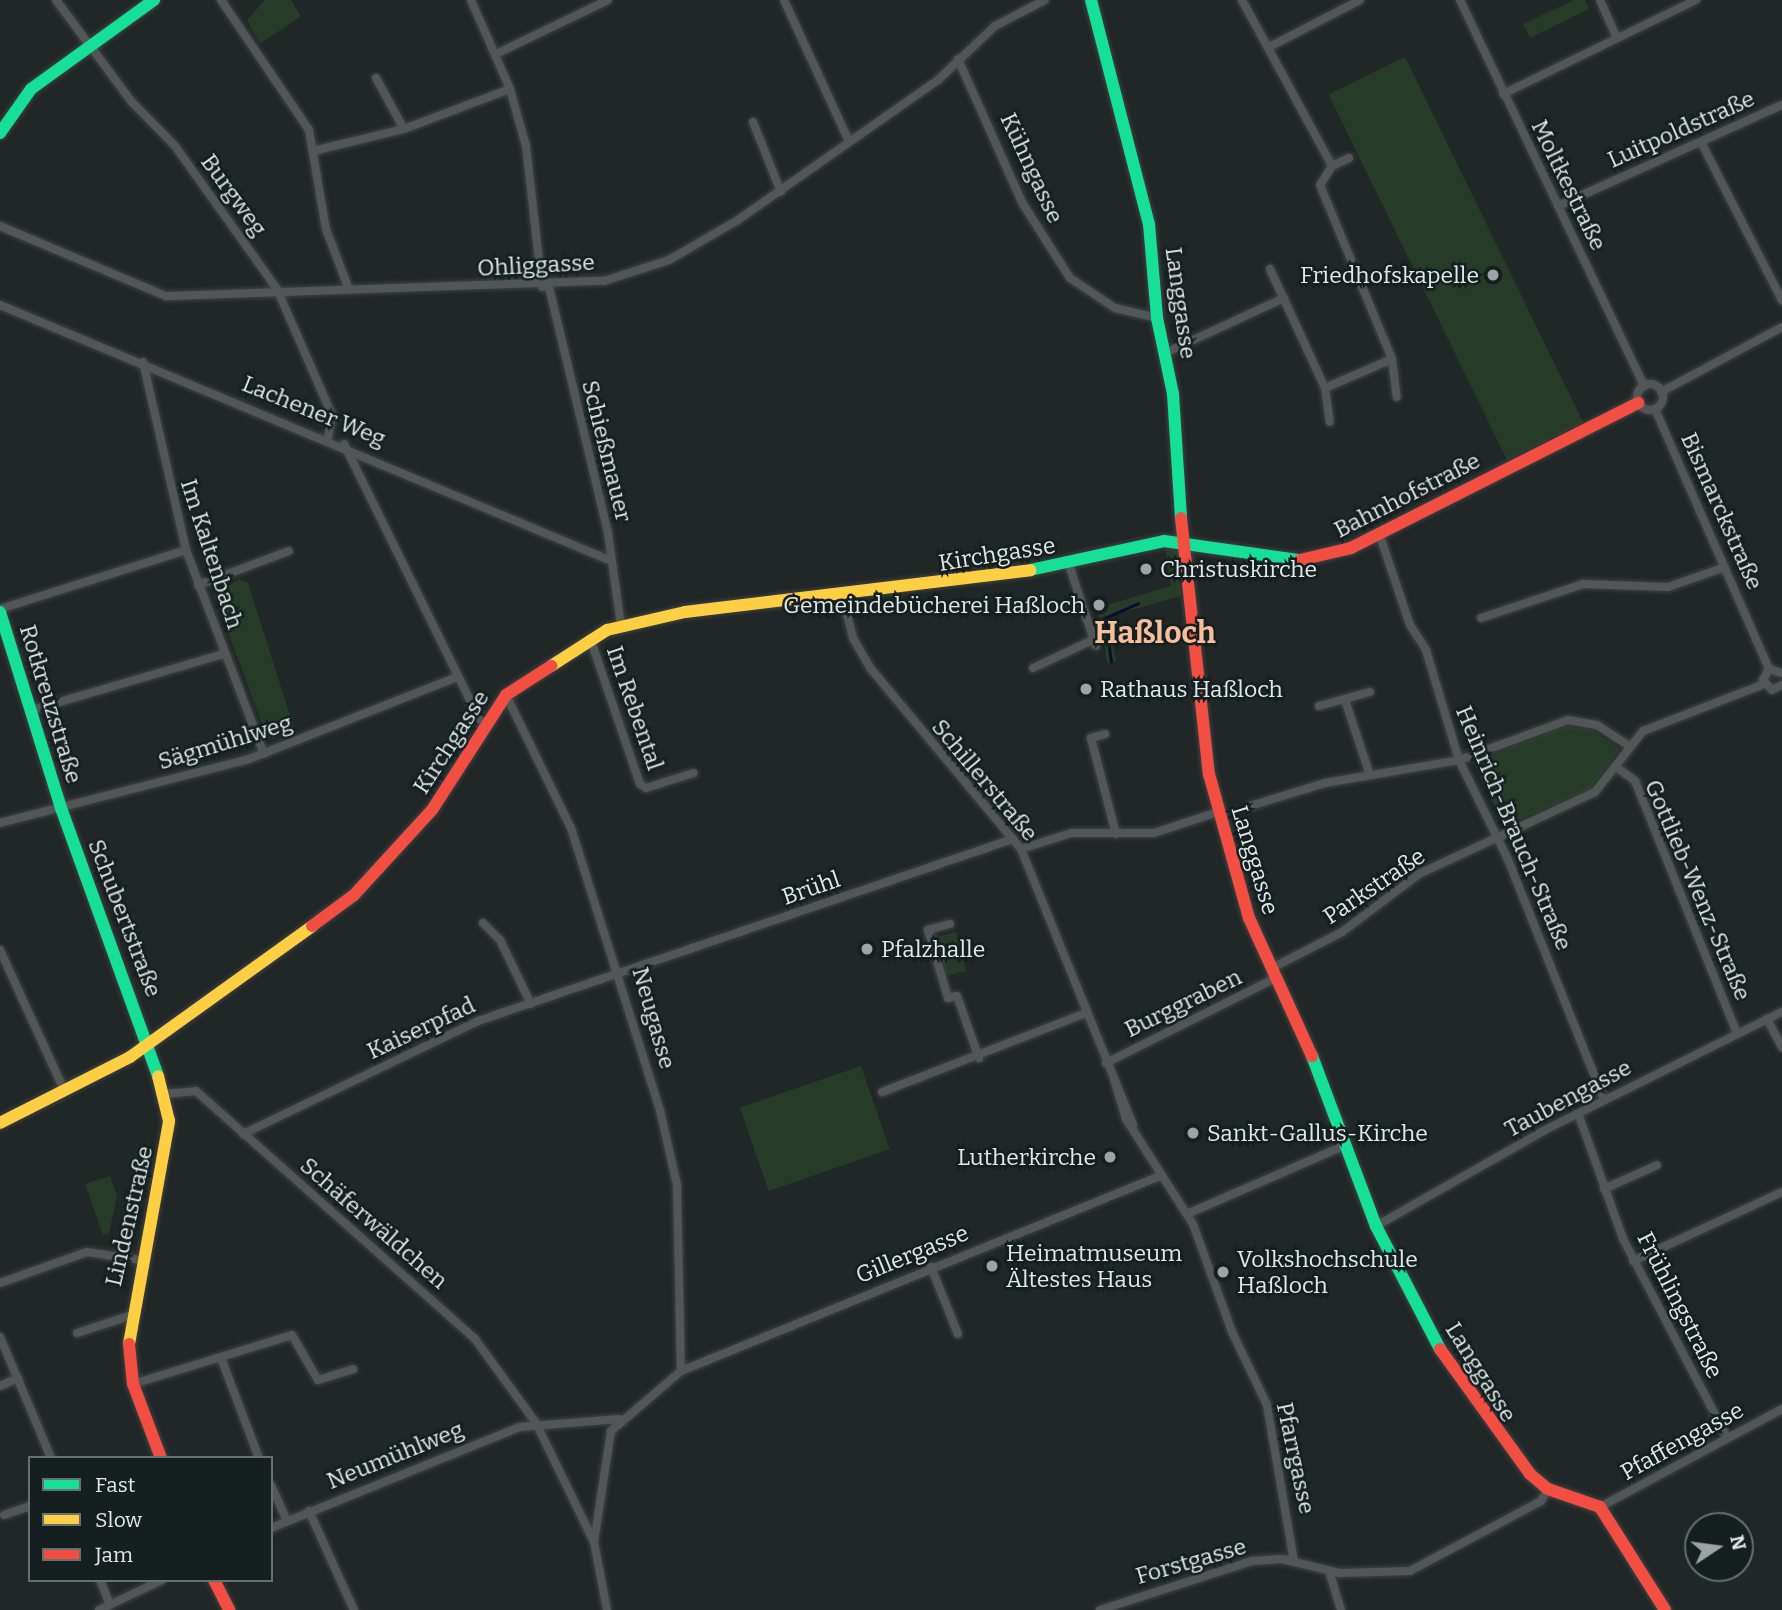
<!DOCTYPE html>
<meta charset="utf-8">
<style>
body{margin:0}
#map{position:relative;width:1782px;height:1610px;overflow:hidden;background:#212627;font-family:Bitter,serif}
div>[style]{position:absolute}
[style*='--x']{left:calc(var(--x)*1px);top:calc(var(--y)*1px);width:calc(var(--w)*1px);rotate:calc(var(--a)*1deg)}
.green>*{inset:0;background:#273c28;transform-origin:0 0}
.stream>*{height:2.5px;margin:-1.25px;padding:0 1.25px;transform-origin:1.25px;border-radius:1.25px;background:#080f2b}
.roads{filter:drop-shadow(0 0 2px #3e4243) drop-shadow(0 0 2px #3e4243)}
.street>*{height:8px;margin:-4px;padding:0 4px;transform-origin:4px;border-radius:4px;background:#525657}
.street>.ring{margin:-4px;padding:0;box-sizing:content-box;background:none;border:8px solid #525657;border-radius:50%}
.fast>*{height:12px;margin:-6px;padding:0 6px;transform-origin:6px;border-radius:6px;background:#16e098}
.slow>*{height:12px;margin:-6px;padding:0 6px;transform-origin:6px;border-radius:6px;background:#ffcf43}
.jam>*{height:12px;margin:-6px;padding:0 6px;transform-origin:6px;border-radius:6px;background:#f24e42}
.dots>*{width:19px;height:19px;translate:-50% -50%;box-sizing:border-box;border:4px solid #151f20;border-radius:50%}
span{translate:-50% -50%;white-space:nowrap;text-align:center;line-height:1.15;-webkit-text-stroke:5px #151f20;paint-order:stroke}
.street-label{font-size:23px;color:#e1e8e9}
.poi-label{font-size:23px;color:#e1e8e9}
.right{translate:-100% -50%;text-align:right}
.left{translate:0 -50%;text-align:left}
.district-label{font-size:30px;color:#f7be9c;font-weight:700}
.legend{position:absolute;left:28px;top:1456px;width:245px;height:126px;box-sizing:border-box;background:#151f20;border:2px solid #676f70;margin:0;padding:9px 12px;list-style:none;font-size:21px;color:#e1e8e9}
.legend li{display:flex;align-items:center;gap:14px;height:35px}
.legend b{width:35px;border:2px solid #676f70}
.north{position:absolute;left:1684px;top:1512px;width:70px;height:70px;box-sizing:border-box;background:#151f20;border:2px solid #676f70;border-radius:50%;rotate:77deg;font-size:19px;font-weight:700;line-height:28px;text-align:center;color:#e1e8e9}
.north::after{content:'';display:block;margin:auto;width:24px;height:32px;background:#9ea4a5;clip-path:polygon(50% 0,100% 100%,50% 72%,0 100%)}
</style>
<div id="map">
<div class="green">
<div style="clip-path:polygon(265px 0,291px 0,301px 16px,260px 44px,247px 20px)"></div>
<div style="clip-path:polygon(1574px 0,1585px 0,1589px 9px,1530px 38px,1523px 24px)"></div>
<div style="left:1405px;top:57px;width:407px;height:85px;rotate:64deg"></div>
<div style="clip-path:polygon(1178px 545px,1181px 596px,1099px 619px,1097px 608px,1171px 586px,1165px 546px)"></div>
<div style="clip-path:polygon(239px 579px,248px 583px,294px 728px,273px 739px,267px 737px,214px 595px)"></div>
<div style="left:1109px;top:621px;width:41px;height:9px;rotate:80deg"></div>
<div style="clip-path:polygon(1566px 726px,1592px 730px,1620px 749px,1590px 789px,1505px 826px,1473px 762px)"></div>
<div style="left:956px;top:932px;width:40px;height:20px;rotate:76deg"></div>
<div style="left:861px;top:1066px;width:88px;height:128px;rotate:71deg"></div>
<div style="clip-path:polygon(110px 1176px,117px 1196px,109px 1233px,103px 1235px,85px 1184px)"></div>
</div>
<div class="stream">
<div style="--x:1111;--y:662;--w:44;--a:-97.8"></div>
<div style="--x:1105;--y:618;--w:36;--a:-24"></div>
</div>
<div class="roads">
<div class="street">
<div style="--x:56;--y:0;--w:126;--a:53.4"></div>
<div style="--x:131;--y:101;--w:63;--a:45.6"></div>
<div style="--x:175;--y:146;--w:176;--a:54.5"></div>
<div style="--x:277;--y:289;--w:137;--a:66.4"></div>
<div style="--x:332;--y:415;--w:22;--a:100"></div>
<div style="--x:221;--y:0;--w:157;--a:55.9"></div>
<div style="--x:309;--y:130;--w:100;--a:80.3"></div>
<div style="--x:326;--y:229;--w:62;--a:69.2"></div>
<div style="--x:471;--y:0;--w:97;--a:66.3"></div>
<div style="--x:510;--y:89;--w:59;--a:74.3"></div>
<div style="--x:526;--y:146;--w:142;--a:83.5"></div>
<div style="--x:784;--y:0;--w:153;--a:65.3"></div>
<div style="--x:1242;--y:0;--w:189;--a:61.5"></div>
<div style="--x:1460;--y:0;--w:428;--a:64.5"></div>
<div style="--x:1600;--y:0;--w:39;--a:66"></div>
<div style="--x:1269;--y:47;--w:102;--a:-27.3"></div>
<div style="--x:496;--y:54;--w:124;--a:-25.7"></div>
<div style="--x:958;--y:59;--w:159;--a:65.9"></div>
<div style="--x:1023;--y:204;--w:88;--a:57.6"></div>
<div style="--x:1070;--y:278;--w:54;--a:33.7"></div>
<div style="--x:1115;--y:308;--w:43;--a:13.4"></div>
<div style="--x:376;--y:78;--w:58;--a:61.2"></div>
<div style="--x:1503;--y:94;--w:215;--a:-26"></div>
<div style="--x:753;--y:122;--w:75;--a:68.2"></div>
<div style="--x:1701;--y:142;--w:178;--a:62.9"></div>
<div style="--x:313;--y:151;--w:94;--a:-13.6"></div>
<div style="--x:404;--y:129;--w:113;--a:-20.7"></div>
<div style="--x:1349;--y:158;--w:19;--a:155"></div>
<div style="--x:1332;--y:166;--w:22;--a:122"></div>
<div style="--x:1320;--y:185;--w:188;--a:67.5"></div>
<div style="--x:1392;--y:359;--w:38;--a:83"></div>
<div style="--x:1558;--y:206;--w:246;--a:-24.3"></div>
<div style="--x:0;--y:226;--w:180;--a:22.9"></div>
<div style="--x:166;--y:296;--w:438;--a:-2"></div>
<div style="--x:604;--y:281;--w:68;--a:-17.9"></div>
<div style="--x:669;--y:260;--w:80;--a:-30.1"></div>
<div style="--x:738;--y:220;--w:244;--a:-35"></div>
<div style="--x:938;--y:80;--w:79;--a:-43.5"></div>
<div style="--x:995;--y:26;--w:56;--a:-27.5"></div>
<div style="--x:1270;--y:269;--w:131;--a:65.2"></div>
<div style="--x:1325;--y:388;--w:34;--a:82"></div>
<div style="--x:549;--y:287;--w:253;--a:76.5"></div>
<div style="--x:608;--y:533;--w:93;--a:82"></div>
<div style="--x:0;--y:305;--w:660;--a:22.72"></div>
<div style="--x:1165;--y:353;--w:131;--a:-24.8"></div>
<div style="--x:143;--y:362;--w:193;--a:77.1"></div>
<div style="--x:186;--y:550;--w:218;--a:69.1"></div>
<div class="ring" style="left:1637px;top:384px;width:18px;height:18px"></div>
<div style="--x:1325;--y:388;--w:73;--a:-23.4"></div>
<div style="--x:1661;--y:392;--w:137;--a:-28.2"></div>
<div style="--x:1655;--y:409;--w:284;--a:66.3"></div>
<div style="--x:344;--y:444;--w:315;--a:63.8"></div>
<div style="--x:1379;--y:533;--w:97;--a:71.4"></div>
<div style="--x:1410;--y:625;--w:30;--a:57"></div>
<div style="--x:1426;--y:650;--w:115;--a:73.3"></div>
<div style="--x:1459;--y:760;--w:108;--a:63.7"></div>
<div style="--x:1507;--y:857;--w:261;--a:68.2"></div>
<div style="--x:1069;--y:565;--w:85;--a:71.6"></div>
<div style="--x:198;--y:585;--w:97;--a:-20.5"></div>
<div style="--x:842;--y:594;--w:45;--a:76"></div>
<div style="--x:853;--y:638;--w:36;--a:60"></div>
<div style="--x:871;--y:669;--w:234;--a:50.2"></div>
<div style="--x:1021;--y:849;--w:298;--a:67.9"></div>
<div style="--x:0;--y:609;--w:195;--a:-17.6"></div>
<div style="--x:1481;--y:618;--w:108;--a:-18.4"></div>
<div style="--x:1583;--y:584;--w:85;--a:2"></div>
<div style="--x:1668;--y:587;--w:60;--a:-19.3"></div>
<div style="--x:590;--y:638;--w:154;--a:71.1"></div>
<div style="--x:640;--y:784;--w:7;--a:34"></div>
<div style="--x:646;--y:788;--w:50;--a:-17.4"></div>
<div style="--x:1033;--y:668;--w:68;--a:-25.1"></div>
<div style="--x:1782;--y:673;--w:14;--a:-163"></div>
<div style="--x:1769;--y:669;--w:13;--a:119"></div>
<div style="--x:1763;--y:680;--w:13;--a:48"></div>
<div style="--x:1772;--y:690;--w:11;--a:-27"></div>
<div style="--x:506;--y:695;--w:148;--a:64"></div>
<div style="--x:571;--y:828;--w:296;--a:72.5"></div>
<div style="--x:660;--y:1110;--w:77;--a:77.2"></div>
<div style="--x:677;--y:1185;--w:186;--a:88.8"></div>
<div style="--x:1345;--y:700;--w:79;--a:71.6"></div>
<div style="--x:1319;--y:706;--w:53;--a:-15.4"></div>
<div style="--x:32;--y:710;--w:200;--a:-16.3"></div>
<div style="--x:1105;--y:734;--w:15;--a:164"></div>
<div style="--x:1091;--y:738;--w:99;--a:75.4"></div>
<div style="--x:1616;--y:767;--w:24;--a:36"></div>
<div style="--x:1635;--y:781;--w:273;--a:68"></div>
<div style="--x:1250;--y:806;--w:78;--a:-17"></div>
<div style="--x:1325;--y:783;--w:136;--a:-9.7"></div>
<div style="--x:1459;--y:760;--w:116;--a:-20.2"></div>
<div style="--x:1568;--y:720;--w:29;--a:10"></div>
<div style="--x:1597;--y:725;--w:38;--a:33"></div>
<div style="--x:0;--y:823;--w:257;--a:-14.4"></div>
<div style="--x:249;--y:759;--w:221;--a:-21.5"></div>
<div style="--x:1021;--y:849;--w:52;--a:-17.7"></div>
<div style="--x:1071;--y:833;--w:83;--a:0"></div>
<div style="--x:1154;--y:833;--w:67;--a:-18.2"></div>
<div style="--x:483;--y:923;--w:24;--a:45"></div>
<div style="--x:500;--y:940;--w:71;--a:64.2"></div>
<div style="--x:950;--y:924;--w:23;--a:165"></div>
<div style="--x:928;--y:930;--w:71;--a:73.6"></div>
<div style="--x:948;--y:998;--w:9;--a:-13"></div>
<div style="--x:957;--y:996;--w:66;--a:70.5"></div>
<div style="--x:0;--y:950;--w:156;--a:65.4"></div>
<div style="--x:1272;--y:968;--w:79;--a:-27.2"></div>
<div style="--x:1342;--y:932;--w:96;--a:-37"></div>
<div style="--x:1419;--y:874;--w:194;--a:-25"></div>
<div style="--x:1595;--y:792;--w:78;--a:-51.8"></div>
<div style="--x:1643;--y:731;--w:130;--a:-21.2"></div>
<div style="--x:1767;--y:1019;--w:32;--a:62"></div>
<div style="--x:1106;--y:1063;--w:190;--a:-26.6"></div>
<div style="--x:1114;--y:1079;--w:42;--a:73.3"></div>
<div style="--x:1126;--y:1119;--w:125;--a:57.5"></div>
<div style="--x:1193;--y:1224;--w:115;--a:70.1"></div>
<div style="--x:1232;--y:1332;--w:81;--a:64.4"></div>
<div style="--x:1267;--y:1405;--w:158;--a:80.2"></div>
<div style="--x:882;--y:1092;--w:219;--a:-21.2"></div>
<div style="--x:163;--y:1094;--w:33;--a:-5"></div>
<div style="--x:196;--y:1091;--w:373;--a:41.6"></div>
<div style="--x:475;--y:1339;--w:104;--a:54"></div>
<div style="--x:536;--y:1423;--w:132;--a:64"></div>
<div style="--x:1578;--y:1113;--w:134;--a:70.3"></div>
<div style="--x:1623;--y:1239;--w:224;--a:62.3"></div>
<div style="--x:243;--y:1134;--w:261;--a:-25.7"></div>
<div style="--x:478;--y:1021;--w:565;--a:-18.79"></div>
<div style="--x:1604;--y:1189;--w:58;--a:-24.4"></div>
<div style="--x:1187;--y:1214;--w:173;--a:-23.5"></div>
<div style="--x:1376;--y:1226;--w:194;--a:-29.6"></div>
<div style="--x:1545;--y:1130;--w:265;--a:-26.5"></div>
<div style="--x:1633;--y:1261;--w:164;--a:-24.8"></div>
<div style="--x:931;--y:1267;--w:72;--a:68.1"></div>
<div style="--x:0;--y:1283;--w:92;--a:-19.6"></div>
<div style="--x:87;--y:1252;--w:54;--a:8.6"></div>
<div style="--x:77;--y:1333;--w:55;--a:-18.1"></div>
<div style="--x:0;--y:1337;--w:131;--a:67.1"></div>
<div style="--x:221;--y:1358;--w:107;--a:69.2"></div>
<div style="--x:133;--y:1384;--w:166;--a:-17.1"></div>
<div style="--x:292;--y:1335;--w:52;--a:60"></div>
<div style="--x:318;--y:1380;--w:37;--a:-17"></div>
<div style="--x:0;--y:1386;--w:20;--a:-24"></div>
<div style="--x:271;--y:1485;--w:39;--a:66"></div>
<div style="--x:1600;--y:1507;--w:207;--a:-28.3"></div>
<div style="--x:309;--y:1511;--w:109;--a:65.6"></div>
<div style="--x:4;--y:1515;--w:28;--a:-19"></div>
<div style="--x:271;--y:1528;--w:269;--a:-22.1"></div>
<div style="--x:520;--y:1427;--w:99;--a:-4.6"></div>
<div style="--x:1329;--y:1571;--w:41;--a:72.9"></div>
<div style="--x:100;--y:1580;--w:27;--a:68"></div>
<div style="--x:99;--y:1610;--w:70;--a:-25.5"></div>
<div style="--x:607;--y:1610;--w:69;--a:-100.8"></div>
<div style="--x:594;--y:1542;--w:112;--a:-81.3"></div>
<div style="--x:611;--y:1431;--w:92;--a:-40.6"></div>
<div style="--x:681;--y:1371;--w:517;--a:-22.15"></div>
<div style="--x:1100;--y:1610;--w:160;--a:-17.9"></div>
<div style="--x:1252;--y:1561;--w:30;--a:-4"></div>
<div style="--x:1282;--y:1559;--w:60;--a:13.6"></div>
<div style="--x:1340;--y:1573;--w:70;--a:-1.6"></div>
<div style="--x:1410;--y:1571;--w:149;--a:-28.1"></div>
<div style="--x:1541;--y:1501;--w:14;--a:-60"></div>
</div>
<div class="fast">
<div style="--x:1091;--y:0;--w:231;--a:75.5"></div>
<div style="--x:1149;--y:224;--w:94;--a:85.1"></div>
<div style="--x:1157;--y:318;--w:78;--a:78.1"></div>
<div style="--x:1173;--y:394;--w:124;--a:86.3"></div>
<div style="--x:0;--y:133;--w:54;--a:-54.8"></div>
<div style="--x:31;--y:89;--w:152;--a:-35.9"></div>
<div style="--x:1030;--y:570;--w:137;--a:-12.2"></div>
<div style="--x:1164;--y:541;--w:137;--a:8"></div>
<div style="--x:0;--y:612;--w:205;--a:72.7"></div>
<div style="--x:61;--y:808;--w:285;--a:70.1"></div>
<div style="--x:1312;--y:1056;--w:182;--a:69.4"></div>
<div style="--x:1376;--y:1226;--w:139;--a:62.5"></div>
</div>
<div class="slow">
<div style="--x:551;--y:666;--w:67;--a:-32.7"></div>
<div style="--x:607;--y:630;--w:80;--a:-13"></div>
<div style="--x:685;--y:612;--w:348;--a:-6.9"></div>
<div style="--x:0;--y:1123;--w:146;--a:-26.9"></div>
<div style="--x:130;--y:1057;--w:224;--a:-35.7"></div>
<div style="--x:129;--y:1344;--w:227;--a:-79.8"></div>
<div style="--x:169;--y:1121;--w:46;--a:-103.7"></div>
</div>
<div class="jam">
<div style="--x:1181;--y:518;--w:258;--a:83.8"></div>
<div style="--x:1209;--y:774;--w:149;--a:74.5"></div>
<div style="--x:1249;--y:918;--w:152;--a:65.5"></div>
<div style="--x:1300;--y:560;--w:52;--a:-13.2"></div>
<div style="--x:1351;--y:548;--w:322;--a:-26.8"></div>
<div style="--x:312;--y:926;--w:52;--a:-36.4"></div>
<div style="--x:354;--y:895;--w:115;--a:-47.5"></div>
<div style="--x:432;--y:810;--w:137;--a:-57.2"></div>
<div style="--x:506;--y:695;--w:54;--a:-32.8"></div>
<div style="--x:129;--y:1344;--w:40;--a:84.3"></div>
<div style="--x:133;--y:1384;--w:79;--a:69.3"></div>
<div style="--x:1440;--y:1349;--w:154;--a:54.2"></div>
<div style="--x:1530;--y:1474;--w:23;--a:40"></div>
<div style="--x:1548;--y:1489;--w:55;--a:19.1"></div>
<div style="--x:1600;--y:1507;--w:122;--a:57.7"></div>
<div style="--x:214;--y:1580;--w:34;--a:63"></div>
</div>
</div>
<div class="dots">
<div style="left:1493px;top:275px;background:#9ea4a5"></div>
<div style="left:1146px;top:569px;background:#9ea4a5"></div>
<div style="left:1099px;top:605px;background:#9ea4a5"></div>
<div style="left:1086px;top:689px;background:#9ea4a5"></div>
<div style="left:867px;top:949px;background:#9ea4a5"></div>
<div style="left:1193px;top:1133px;background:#9ea4a5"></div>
<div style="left:1110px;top:1157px;background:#9ea4a5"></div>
<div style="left:992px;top:1266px;background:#9ea4a5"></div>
<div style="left:1223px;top:1272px;background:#9ea4a5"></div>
</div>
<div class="street-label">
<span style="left:1681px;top:129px;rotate:-24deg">Luitpoldstraße</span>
<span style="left:1032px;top:168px;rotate:65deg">Kühngasse</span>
<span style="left:1569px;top:185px;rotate:64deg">Moltkestraße</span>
<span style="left:234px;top:195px;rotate:54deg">Burgweg</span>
<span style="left:536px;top:265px;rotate:-3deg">Ohliggasse</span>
<span style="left:1181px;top:303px;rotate:82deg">Langgasse</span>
<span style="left:314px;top:411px;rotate:22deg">Lachener Weg</span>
<span style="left:607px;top:451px;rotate:76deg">Schießmauer</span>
<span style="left:1407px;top:495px;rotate:-27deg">Bahnhofstraße</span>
<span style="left:1722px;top:511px;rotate:66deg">Bismarckstraße</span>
<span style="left:212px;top:554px;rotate:72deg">Im Kaltenbach</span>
<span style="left:997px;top:554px;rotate:-9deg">Kirchgasse</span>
<span style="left:51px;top:704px;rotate:73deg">Rotkreuzstraße</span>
<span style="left:635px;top:708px;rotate:71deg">Im Rebental</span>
<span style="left:225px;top:742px;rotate:-17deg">Sägmühlweg</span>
<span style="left:451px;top:742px;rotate:-57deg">Kirchgasse</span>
<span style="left:985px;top:780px;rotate:50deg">Schillerstraße</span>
<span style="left:1514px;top:828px;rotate:67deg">Heinrich-Brauch-Straße</span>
<span style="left:1255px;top:860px;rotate:73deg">Langgasse</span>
<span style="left:1374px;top:886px;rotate:-34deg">Parkstraße</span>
<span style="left:811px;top:888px;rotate:-19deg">Brühl</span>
<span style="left:1698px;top:890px;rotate:67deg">Gottlieb-Wenz-Straße</span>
<span style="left:125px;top:918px;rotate:69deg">Schubertstraße</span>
<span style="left:1183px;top:1003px;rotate:-26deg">Burggraben</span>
<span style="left:654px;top:1018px;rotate:74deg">Neugasse</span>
<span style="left:421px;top:1028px;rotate:-25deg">Kaiserpfad</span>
<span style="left:1568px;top:1098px;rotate:-28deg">Taubengasse</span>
<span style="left:129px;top:1216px;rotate:-77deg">Lindenstraße</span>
<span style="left:374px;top:1223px;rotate:41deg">Schäferwäldchen</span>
<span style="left:912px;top:1254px;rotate:-22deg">Gillergasse</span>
<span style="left:1680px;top:1305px;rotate:63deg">Frühlingstraße</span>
<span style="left:1481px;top:1372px;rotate:58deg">Langgasse</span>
<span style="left:1682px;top:1441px;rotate:-29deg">Pfaffengasse</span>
<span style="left:395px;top:1455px;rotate:-22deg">Neumühlweg</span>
<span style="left:1296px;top:1458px;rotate:78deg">Pfarrgasse</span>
<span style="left:1191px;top:1561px;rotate:-16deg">Forstgasse</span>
</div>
<div class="poi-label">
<span class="right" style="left:1479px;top:275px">Friedhofskapelle</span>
<span class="left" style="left:1160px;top:569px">Christuskirche</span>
<span class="right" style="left:1085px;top:605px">Gemeindebücherei Haßloch</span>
<span class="left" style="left:1100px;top:689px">Rathaus Haßloch</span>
<span class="left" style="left:881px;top:949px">Pfalzhalle</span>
<span class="left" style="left:1207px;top:1133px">Sankt-Gallus-Kirche</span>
<span class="right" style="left:1096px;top:1157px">Lutherkirche</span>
<span class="left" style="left:1006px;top:1266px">Heimatmuseum<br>Ältestes Haus</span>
<span class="left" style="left:1237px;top:1272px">Volkshochschule<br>Haßloch</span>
</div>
<div class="district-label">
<span style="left:1155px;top:633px">Haßloch</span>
</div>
<ul class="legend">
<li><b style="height:9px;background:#16e098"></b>Fast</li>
<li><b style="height:9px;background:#ffcf43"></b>Slow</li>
<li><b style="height:9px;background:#f24e42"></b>Jam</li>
</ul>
<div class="north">N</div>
</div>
